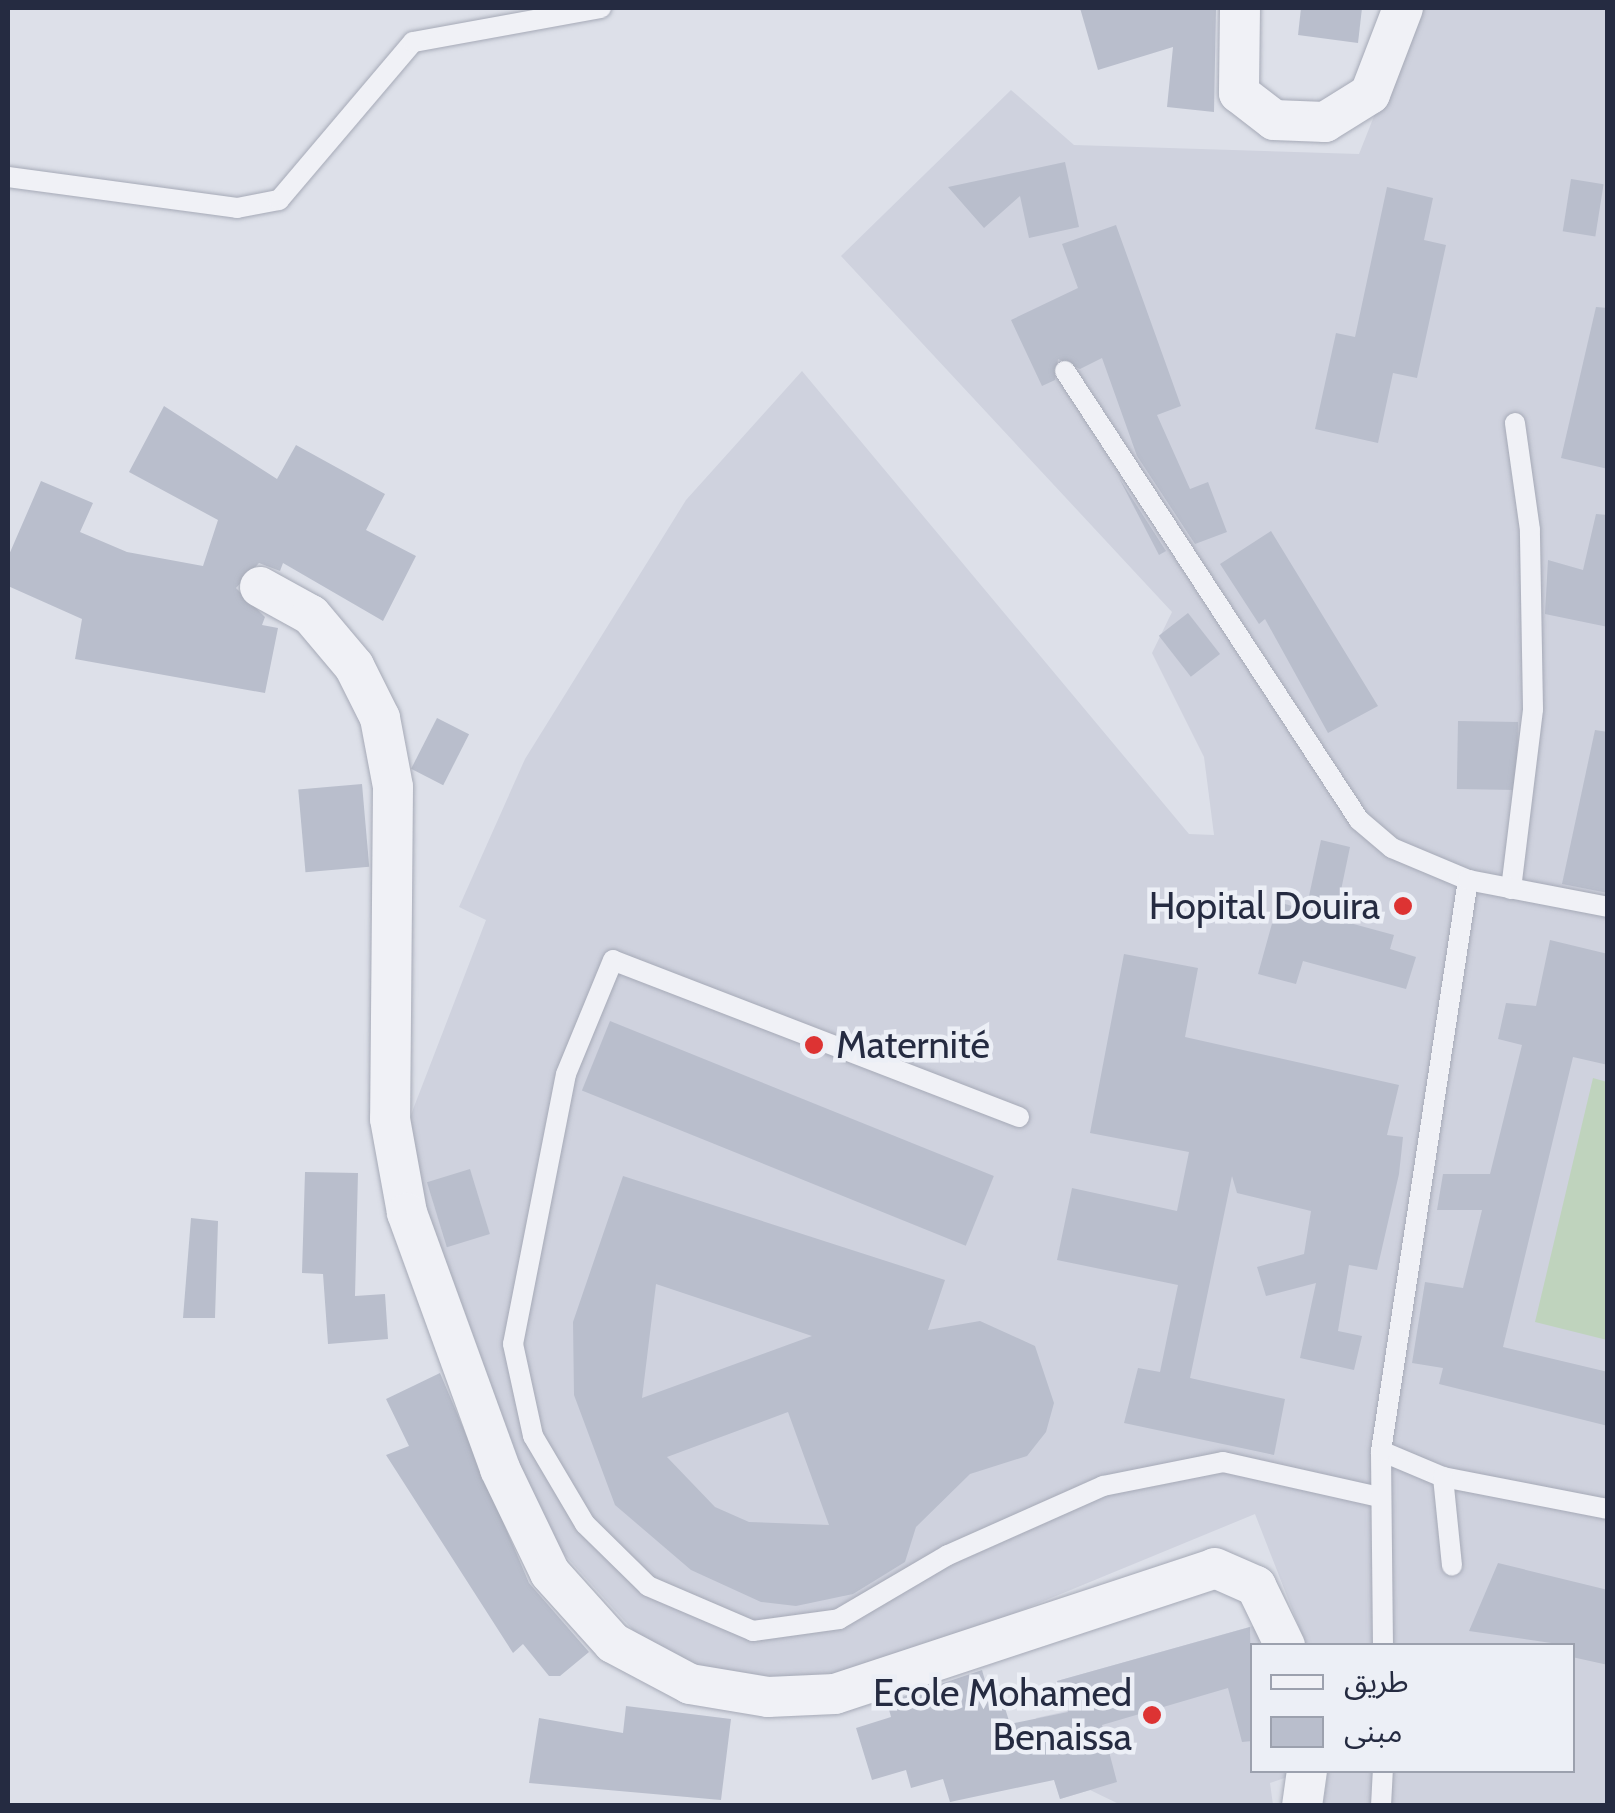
<!DOCTYPE html>
<meta charset="utf-8">
<style>
body{margin:0}
#map{position:relative;width:1615px;height:1813px;overflow:hidden;background:#dde0e9;font-family:Cabin,"Noto Sans Arabic",sans-serif}
div>[style]{position:absolute}
[style*='--x']{left:calc(var(--x)*1px);top:calc(var(--y)*1px);width:calc(var(--w)*1px);rotate:calc(var(--a)*1deg)}
.built>*{inset:0;background:#cfd2de}
.green>*{inset:0;background:#bfd3bd}
.building>*{inset:0;background:#b9becc;transform-origin:0 0}
.roads{filter:drop-shadow(0 0 2px #a6aab7) drop-shadow(0 0 2px #a6aab7)}
.lane>*{height:20px;margin:-10px;padding:0 10px;transform-origin:10px;border-radius:10px;background:#f0f1f6}
.street>*{height:40px;margin:-20px;padding:0 20px;transform-origin:20px;border-radius:20px;background:#f0f1f6}
.dots>*{width:28px;height:28px;translate:-50% -50%;box-sizing:border-box;border:5px solid #eceff6;border-radius:50%}
span{translate:-50% -50%;white-space:nowrap;text-align:center;line-height:1.15;-webkit-text-stroke:9px #eceff6;paint-order:stroke}
.poi-label{font-size:38px;color:#252b41}
.right{translate:-100% -50%;text-align:right}
.left{translate:0 -50%;text-align:left}
.frame{position:absolute;inset:0;border:10px solid #252b41;pointer-events:none}
.legend{position:absolute;left:1250px;top:1643px;width:325px;height:130px;box-sizing:border-box;background:#eceff6;border:2px solid #9ca1ae;margin:0;padding:12px 18px;list-style:none;font-size:30px;color:#252b41}
.legend li{display:flex;align-items:center;gap:20px;height:50px}
.legend b{width:50px;border:2px solid #9ca1ae}
</style>
<div id="map">
<div class="built">
<div style="clip-path:polygon(1417px 8px,1607px 8px,1607px 1805px,1323px 1805px,1328px 1771px,1572px 1770px,1572px 1646px,1306px 1645px,1255px 1514px,879px 1669px,813px 1684px,700px 1671px,641px 1639px,543px 1531px,507px 1456px,402px 1138px,486px 920px,459px 907px,525px 759px,686px 500px,802px 371px,1189px 834px,1214px 835px,1204px 757px,1152px 653px,1172px 612px,841px 256px,1011px 90px,1074px 145px,1359px 154px)"></div>
<div style="clip-path:polygon(1260px 1624px,1252px 1770px,1299px 1773px,1270px 1783px,1273px 1805px,1121px 1805px,1090px 1790px,1060px 1799px,1036px 1718px,1067px 1711px,1057px 1681px)"></div>
</div>
<div class="green">
<div style="clip-path:polygon(1593px 1078px,1607px 1082px,1607px 1340px,1535px 1322px)"></div>
</div>
<div class="building">
<div style="clip-path:polygon(1080px 8px,1216px 8px,1214px 112px,1167px 107px,1173px 47px,1098px 70px)"></div>
<div style="clip-path:polygon(1301px 8px,1362px 8px,1358px 43px,1298px 35px)"></div>
<div style="clip-path:polygon(1065px 162px,1079px 227px,1029px 238px,1020px 196px,984px 228px,948px 187px)"></div>
<div style="left:1571px;top:179px;width:33px;height:53px;rotate:9deg"></div>
<div style="clip-path:polygon(1387px 187px,1433px 198px,1424px 240px,1446px 245px,1417px 378px,1393px 373px,1378px 443px,1315px 429px,1336px 333px,1355px 337px)"></div>
<div style="clip-path:polygon(1116px 225px,1181px 406px,1157px 415px,1190px 489px,1208px 482px,1227px 532px,1195px 544px,1137px 456px,1102px 358px,1080px 369px,1058px 359px,1055px 380px,1042px 386px,1011px 320px,1078px 288px,1062px 244px)"></div>
<div style="clip-path:polygon(1596px 307px,1608px 308px,1608px 469px,1561px 458px)"></div>
<div style="clip-path:polygon(164px 406px,277px 479px,296px 445px,385px 494px,366px 530px,416px 556px,383px 621px,283px 563px,280px 571px,259px 563px,236px 588px,265px 617px,262px 625px,278px 628px,265px 693px,75px 659px,82px 619px,8px 586px,8px 557px,41px 481px,93px 503px,80px 532px,127px 552px,203px 566px,218px 520px,129px 472px)"></div>
<div style="clip-path:polygon(1119px 478px,1166px 551px,1159px 555px)"></div>
<div style="clip-path:polygon(1596px 514px,1608px 515px,1608px 627px,1545px 614px,1548px 560px,1583px 570px)"></div>
<div style="clip-path:polygon(1271px 531px,1378px 706px,1328px 733px,1265px 619px,1259px 624px,1220px 564px)"></div>
<div style="left:1188px;top:613px;width:52px;height:37px;rotate:52deg"></div>
<div style="left:437px;top:718px;width:36px;height:57px;rotate:27deg"></div>
<div style="left:1458px;top:721px;width:60px;height:68px;rotate:1deg"></div>
<div style="clip-path:polygon(1595px 730px,1608px 732px,1608px 893px,1562px 884px)"></div>
<div style="left:362px;top:784px;width:83px;height:64px;rotate:85deg"></div>
<div style="clip-path:polygon(1321px 840px,1350px 847px,1335px 919px,1394px 935px,1390px 949px,1416px 957px,1406px 989px,1303px 961px,1296px 984px,1258px 974px,1278px 902px,1306px 910px)"></div>
<div style="clip-path:polygon(1550px 940px,1608px 954px,1608px 1065px,1573px 1057px,1503px 1347px,1608px 1372px,1608px 1426px,1439px 1384px,1443px 1368px,1412px 1363px,1425px 1282px,1463px 1288px,1482px 1210px,1437px 1210px,1443px 1174px,1490px 1174px,1522px 1045px,1498px 1039px,1506px 1003px,1536px 1006px)"></div>
<div style="clip-path:polygon(1124px 954px,1198px 968px,1185px 1037px,1399px 1085px,1387px 1135px,1403px 1137px,1399px 1174px,1377px 1270px,1349px 1265px,1338px 1331px,1362px 1336px,1354px 1370px,1300px 1358px,1316px 1283px,1266px 1296px,1257px 1267px,1304px 1254px,1311px 1211px,1237px 1193px,1232px 1176px,1190px 1378px,1285px 1399px,1274px 1455px,1124px 1423px,1138px 1368px,1160px 1372px,1178px 1285px,1057px 1260px,1072px 1188px,1177px 1211px,1189px 1152px,1090px 1133px)"></div>
<div style="left:610px;top:1021px;width:414px;height:75px;rotate:22deg"></div>
<div style="left:470px;top:1169px;width:68px;height:45px;rotate:73deg"></div>
<div style="clip-path:polygon(305px 1172px,358px 1173px,355px 1296px,385px 1294px,388px 1339px,328px 1344px,323px 1274px,302px 1273px)"></div>
<div style="clip-path:polygon(evenodd,623px 1176px,945px 1280px,928px 1330px,980px 1321px,1035px 1346px,1054px 1403px,1046px 1432px,1027px 1456px,970px 1474px,916px 1527px,905px 1562px,853px 1594px,796px 1606px,761px 1602px,691px 1570px,615px 1505px,574px 1395px,573px 1322px,623px 1176px,656px 1284px,812px 1336px,642px 1398px,656px 1284px,623px 1176px,788px 1412px,829px 1525px,749px 1522px,715px 1507px,667px 1457px,788px 1412px)"></div>
<div style="clip-path:polygon(191px 1218px,218px 1221px,215px 1318px,183px 1318px)"></div>
<div style="clip-path:polygon(440px 1373px,529px 1583px,589px 1652px,560px 1676px,549px 1676px,523px 1644px,513px 1653px,386px 1455px,409px 1446px,386px 1399px)"></div>
<div style="clip-path:polygon(1498px 1563px,1608px 1590px,1608px 1665px,1572px 1657px,1572px 1646px,1469px 1631px)"></div>
<div style="clip-path:polygon(1250px 1627px,1252px 1741px,1242px 1742px,1228px 1688px,1102px 1725px,1117px 1782px,1060px 1799px,1054px 1780px,950px 1802px,943px 1779px,911px 1788px,906px 1770px,872px 1780px,856px 1728px,891px 1717px,887px 1702px,982px 1670px,993px 1708px,1004px 1705px,1010px 1724px,1068px 1712px,1057px 1681px)"></div>
<div style="clip-path:polygon(626px 1706px,731px 1719px,721px 1800px,529px 1783px,539px 1718px,623px 1733px)"></div>
</div>
<div class="roads">
<div class="lane">
<div style="--x:8;--y:177;--w:231;--a:7.7"></div>
<div style="--x:237;--y:208;--w:43;--a:-10.8"></div>
<div style="--x:279;--y:200;--w:207;--a:-49.7"></div>
<div style="--x:413;--y:42;--w:191;--a:-10.3"></div>
<div style="--x:1065;--y:371;--w:537;--a:56.78"></div>
<div style="--x:1359;--y:820;--w:43;--a:40.3"></div>
<div style="--x:1392;--y:848;--w:82;--a:22.8"></div>
<div style="--x:1511;--y:889;--w:181;--a:-83"></div>
<div style="--x:1533;--y:709;--w:179;--a:-91"></div>
<div style="--x:1530;--y:530;--w:108;--a:-98"></div>
<div style="--x:1019;--y:1117;--w:435;--a:-158.9"></div>
<div style="--x:613;--y:960;--w:123;--a:112.4"></div>
<div style="--x:566;--y:1074;--w:275;--a:101.1"></div>
<div style="--x:513;--y:1344;--w:94;--a:77.7"></div>
<div style="--x:533;--y:1436;--w:102;--a:59.4"></div>
<div style="--x:585;--y:1524;--w:88;--a:44.5"></div>
<div style="--x:648;--y:1586;--w:114;--a:23.2"></div>
<div style="--x:753;--y:1631;--w:87;--a:-7.9"></div>
<div style="--x:839;--y:1619;--w:126;--a:-30.4"></div>
<div style="--x:948;--y:1555;--w:170;--a:-24"></div>
<div style="--x:1103;--y:1486;--w:122;--a:-11.3"></div>
<div style="--x:1223;--y:1462;--w:160;--a:12.6"></div>
<div style="--x:1381;--y:1451;--w:67;--a:22.8"></div>
<div style="--x:1443;--y:1477;--w:168;--a:11"></div>
<div style="--x:1443;--y:1477;--w:89;--a:84.2"></div>
<div style="--x:1383;--y:1646;--w:195;--a:-90.6"></div>
<div style="--x:1381;--y:1451;--w:578;--a:-81.34"></div>
<div style="--x:1468;--y:880;--w:143;--a:10.9"></div>
<div style="--x:1381;--y:1806;--w:36;--a:-87"></div>
</div>
<div class="street">
<div style="--x:1240;--y:8;--w:85;--a:90.7"></div>
<div style="--x:1239;--y:93;--w:44;--a:37.6"></div>
<div style="--x:1274;--y:120;--w:51;--a:2.2"></div>
<div style="--x:1325;--y:122;--w:53;--a:-31.9"></div>
<div style="--x:1370;--y:94;--w:92;--a:-69"></div>
<div style="--x:260;--y:587;--w:58;--a:28.8"></div>
<div style="--x:311;--y:615;--w:67;--a:49.9"></div>
<div style="--x:354;--y:666;--w:58;--a:63.4"></div>
<div style="--x:380;--y:718;--w:70;--a:79.3"></div>
<div style="--x:393;--y:787;--w:332;--a:90.5"></div>
<div style="--x:390;--y:1119;--w:96;--a:79.7"></div>
<div style="--x:407;--y:1213;--w:272;--a:70"></div>
<div style="--x:500;--y:1469;--w:115;--a:64.3"></div>
<div style="--x:550;--y:1573;--w:94;--a:48"></div>
<div style="--x:613;--y:1643;--w:87;--a:28"></div>
<div style="--x:690;--y:1684;--w:79;--a:9.5"></div>
<div style="--x:768;--y:1697;--w:67;--a:-2.6"></div>
<div style="--x:835;--y:1694;--w:400;--a:-18.3"></div>
<div style="--x:1215;--y:1568;--w:45;--a:23.7"></div>
<div style="--x:1256;--y:1586;--w:67;--a:64.2"></div>
<div style="--x:1302;--y:1806;--w:36;--a:-82"></div>
</div>
</div>
<div class="dots">
<div style="left:1403px;top:906px;background:#d33"></div>
<div style="left:814px;top:1045px;background:#d33"></div>
<div style="left:1152px;top:1715px;background:#d33"></div>
</div>
<div class="poi-label">
<span class="right" style="left:1380px;top:906px">Hopital Douira</span>
<span class="left" style="left:836px;top:1045px">Maternité</span>
<span class="right" style="left:1132px;top:1715px">Ecole Mohamed<br>Benaissa</span>
</div>
<div class="frame"></div>
<ul class="legend">
<li><b style="height:12px;background:#f0f1f6"></b>طريق</li>
<li><b style="height:28px;background:#b9becc"></b>مبنى</li>
</ul>
</div>
